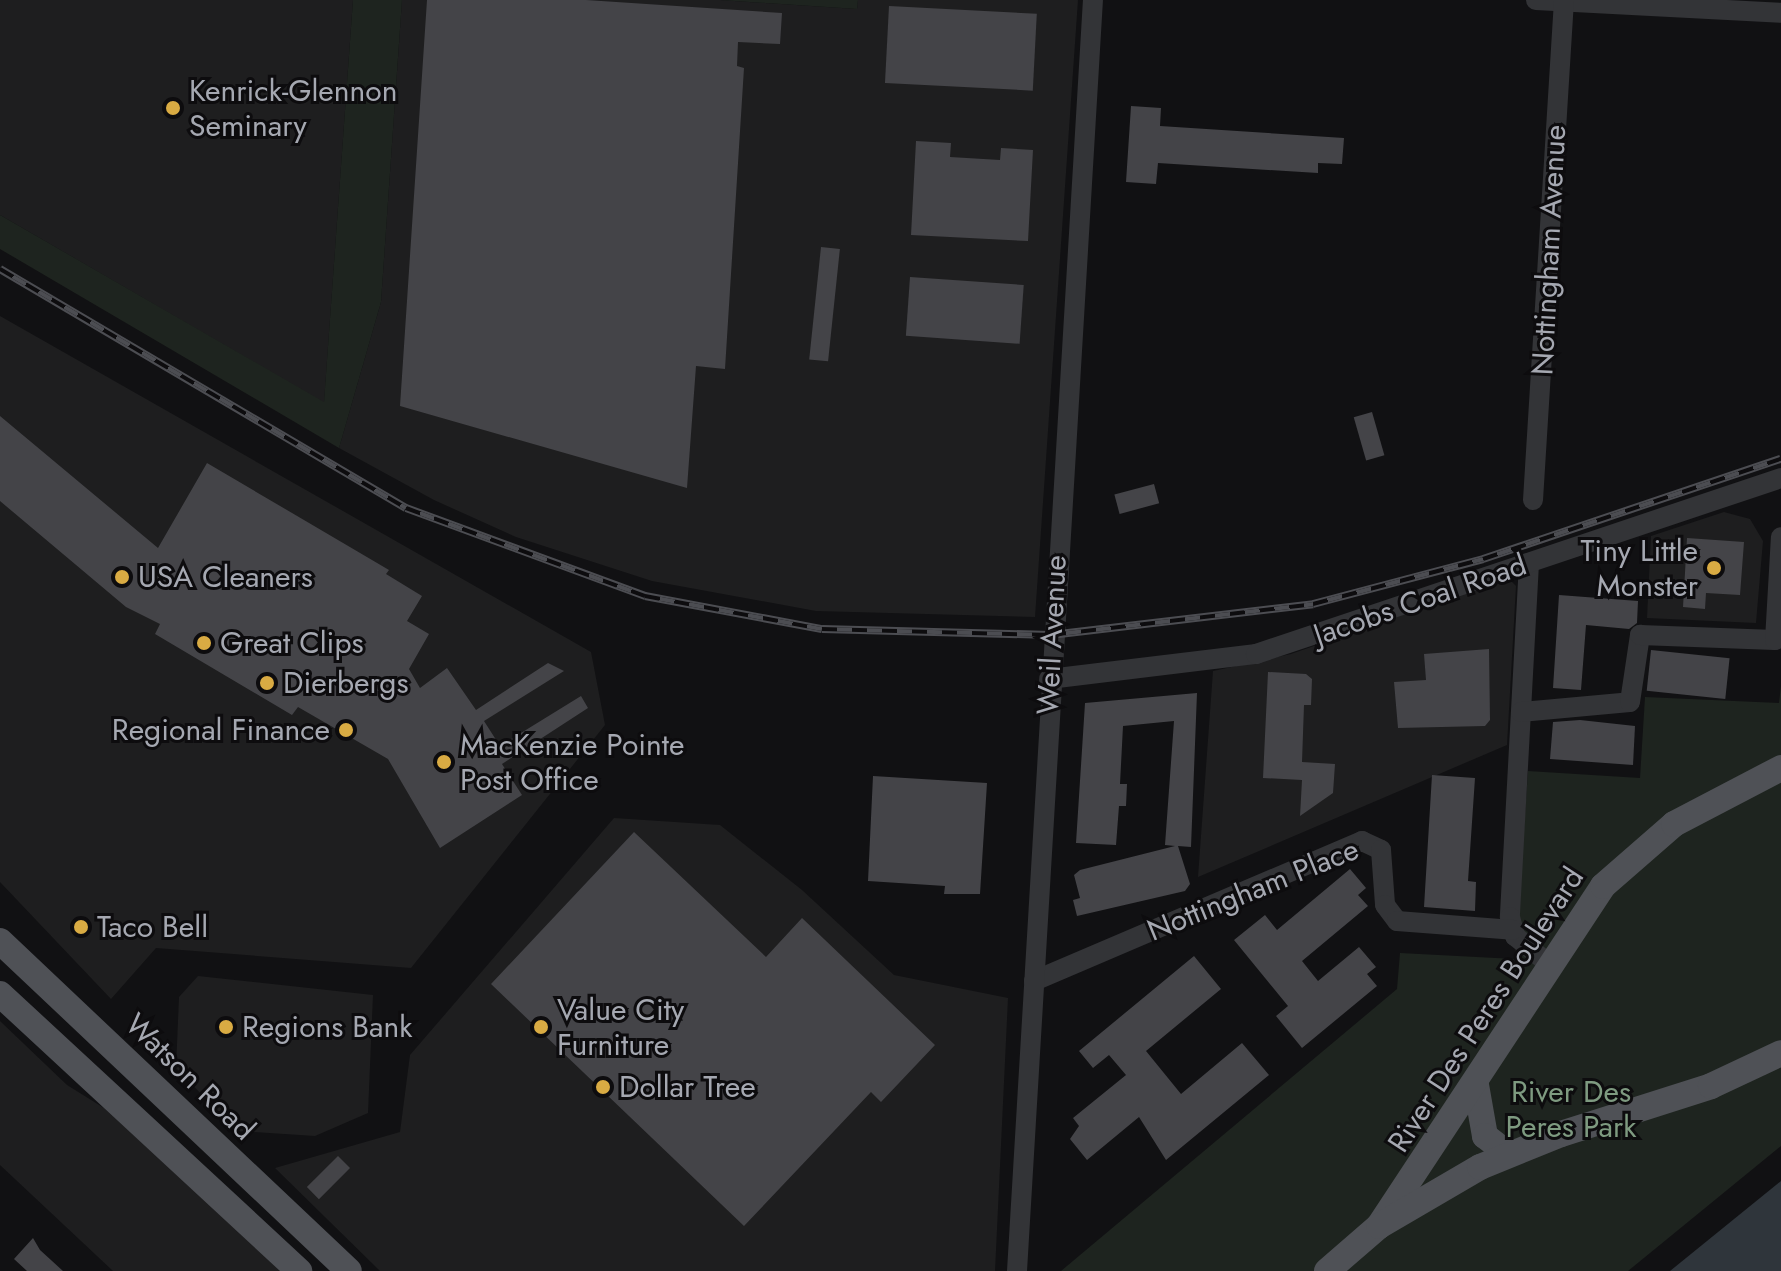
<!DOCTYPE html>
<style>
body{margin:0}
#map{position:relative;width:1781px;height:1271px;overflow:hidden;background:#111113;font-family:Jost,sans-serif}
div>[style]{position:absolute}
[style*='--x']{left:calc(var(--x)*1px);top:calc(var(--y)*1px);width:calc(var(--w)*1px);rotate:calc(var(--a)*1deg)}
.built>*{inset:0;background:#1e1e1f}
.green>*{inset:0;background:#1e241f}
.water>*{inset:0;background:#2f353b}
.building>*{inset:0;background:#444448;transform-origin:0 0}
.minor>*{height:20px;margin:-10px;padding:0 10px;transform-origin:10px;border-radius:10px;background:#333437}
.major>*{height:26px;margin:-13px;padding:0 13px;transform-origin:13px;border-radius:13px;background:#4f5156}
.rail>*{height:8px;margin-top:-4px;transform-origin:0;background:repeating-linear-gradient(90deg,#0d0c0e 0 15px,#4c4d52 0 30px);box-sizing:border-box;border-block:2px solid #4c4d52}
.dots>*{width:22px;height:22px;translate:-50% -50%;box-sizing:border-box;border:4px solid #0d0c0e;border-radius:50%}
span{translate:-50% -50%;white-space:nowrap;text-align:center;line-height:1.15;-webkit-text-stroke:6px #0d0c0e;paint-order:stroke}
.poi-label{font-size:30px;color:#a5a8b1}
.left{translate:0 -50%;text-align:left}
.right{translate:-100% -50%;text-align:right}
.street-label{font-size:30px;color:#a5a8b1}
.park-label{font-size:30px;color:#7e9a80}
</style>
<div id="map">
<div class="built">
<div style="clip-path:polygon(0 0,353px 0,324px 403px,0 215px)"></div>
<div style="clip-path:polygon(402px 0,720px 0,857px 9px,858px 0,1078px 0,1035px 617px,816px 611px,652px 581px,516px 537px,434px 500px,339px 448px,381px 302px)"></div>
<div style="clip-path:polygon(0 316px,591px 652px,605px 725px,411px 968px,156px 948px,111px 999px,0 882px)"></div>
<div style="clip-path:polygon(1724px 512px,1750px 519px,1763px 541px,1756px 623px,1647px 618px,1651px 536px)"></div>
<div style="clip-path:polygon(1508px 578px,1516px 586px,1507px 745px,1198px 877px,1213px 671px,1291px 654px)"></div>
<div style="clip-path:polygon(614px 818px,720px 825px,802px 890px,894px 975px,1008px 998px,995px 1271px,380px 1271px,275px 1168px,400px 1132px,410px 1055px)"></div>
<div style="clip-path:polygon(198px 976px,373px 995px,368px 1113px,315px 1136px,237px 1131px,176px 1068px,179px 997px)"></div>
<div style="clip-path:polygon(0 1021px,67px 1085px,104px 1108px,283px 1271px,113px 1271px,0 1165px)"></div>
</div>
<div class="green">
<div style="clip-path:polygon(353px 0,402px 0,381px 302px,339px 448px,0 249px,0 215px,324px 402px)"></div>
<div style="clip-path:polygon(720px 0,858px 0,857px 9px)"></div>
<div style="clip-path:polygon(1781px 686px,1781px 1146px,1628px 1271px,1061px 1271px,1397px 989px,1400px 953px,1515px 959px,1528px 771px,1640px 778px,1645px 697px,1779px 703px)"></div>
</div>
<div class="water">
<div style="clip-path:polygon(1781px 1181px,1781px 1271px,1670px 1271px)"></div>
</div>
<div class="building">
<div style="clip-path:polygon(427px 0,586px 0,782px 13px,780px 44px,738px 42px,737px 66px,744px 68px,725px 369px,696px 366px,687px 488px,400px 406px)"></div>
<div style="left:889px;top:6px;width:148px;height:77px;rotate:3deg"></div>
<div style="clip-path:polygon(1131px 106px,1161px 108px,1160px 126px,1344px 138px,1342px 164px,1318px 163px,1318px 173px,1158px 163px,1156px 184px,1126px 182px)"></div>
<div style="clip-path:polygon(916px 141px,951px 143px,950px 157px,1000px 160px,1001px 148px,1033px 150px,1028px 241px,911px 235px)"></div>
<div style="left:821px;top:247px;width:19px;height:113px;rotate:6deg"></div>
<div style="left:910px;top:277px;width:114px;height:59px;rotate:4deg"></div>
<div style="left:1372px;top:412px;width:45px;height:19px;rotate:74deg"></div>
<div style="clip-path:polygon(0 416px,158px 548px,207px 463px,389px 570px,386px 574px,422px 596px,407px 621px,429px 634px,409px 669px,420px 688px,447px 668px,476px 710px,548px 663px,564px 671px,484px 721px,500px 746px,581px 696px,588px 708px,502px 764px,522px 795px,440px 848px,388px 759px,298px 707px,292px 715px,155px 634px,160px 624px,126px 607px,0 501px)"></div>
<div style="left:1154px;top:484px;width:20px;height:41px;rotate:75deg"></div>
<div style="clip-path:polygon(1687px 538px,1744px 542px,1740px 595px,1706px 593px,1705px 609px,1683px 607px)"></div>
<div style="clip-path:polygon(1559px 595px,1638px 601px,1637px 623px,1629px 629px,1586px 625px,1581px 690px,1553px 688px)"></div>
<div style="clip-path:polygon(1489px 649px,1490px 720px,1485px 726px,1398px 728px,1394px 682px,1426px 680px,1424px 654px)"></div>
<div style="left:1651px;top:650px;width:79px;height:41px;rotate:6deg"></div>
<div style="clip-path:polygon(1268px 672px,1306px 674px,1312px 679px,1311px 705px,1304px 705px,1302px 762px,1335px 764px,1333px 793px,1300px 816px,1302px 780px,1263px 778px)"></div>
<div style="clip-path:polygon(1197px 693px,1191px 847px,1178px 846px,1190px 884px,1185px 891px,1077px 916px,1073px 900px,1080px 898px,1074px 875px,1080px 870px,1175px 846px,1165px 845px,1174px 721px,1123px 726px,1120px 784px,1127px 784px,1126px 806px,1119px 806px,1116px 845px,1076px 843px,1085px 703px)"></div>
<div style="clip-path:polygon(1580px 720px,1635px 726px,1633px 765px,1550px 759px,1553px 722px)"></div>
<div style="clip-path:polygon(1432px 775px,1475px 778px,1468px 881px,1476px 882px,1475px 911px,1424px 907px)"></div>
<div style="clip-path:polygon(873px 776px,987px 783px,980px 894px,944px 894px,945px 886px,868px 881px)"></div>
<div style="clip-path:polygon(634px 832px,766px 957px,802px 918px,935px 1045px,881px 1102px,871px 1092px,744px 1226px,491px 984px)"></div>
<div style="clip-path:polygon(1350px 869px,1366px 888px,1358px 895px,1368px 906px,1302px 961px,1318px 981px,1359px 947px,1376px 967px,1367px 974px,1377px 986px,1302px 1048px,1276px 1016px,1288px 1006px,1234px 940px,1265px 915px,1277px 930px)"></div>
<div style="clip-path:polygon(1194px 956px,1221px 989px,1146px 1051px,1181px 1094px,1242px 1043px,1269px 1075px,1166px 1160px,1139px 1117px,1087px 1160px,1070px 1139px,1079px 1126px,1073px 1118px,1126px 1075px,1109px 1055px,1093px 1068px,1079px 1051px)"></div>
<div style="left:338px;top:1156px;width:17px;height:44px;rotate:45deg"></div>
<div style="clip-path:polygon(33px 1238px,40px 1250px,63px 1271px,27px 1271px,14px 1259px)"></div>
</div>
<div class="minor">
<div style="--x:1536;--y:0;--w:245;--a:3"></div>
<div style="--x:1533;--y:500;--w:501;--a:-86.45"></div>
<div style="--x:1529;--y:563;--w:355;--a:93.1"></div>
<div style="--x:1510;--y:917;--w:20;--a:75"></div>
<div style="--x:1515;--y:936;--w:44;--a:39.5"></div>
<div style="--x:1049;--y:679;--w:209;--a:-6.9"></div>
<div style="--x:1256;--y:654;--w:554;--a:-18.53"></div>
<div style="--x:1521;--y:712;--w:109;--a:-5.2"></div>
<div style="--x:1630;--y:702;--w:68;--a:-81.5"></div>
<div style="--x:1640;--y:635;--w:135;--a:2.1"></div>
<div style="--x:1775;--y:640;--w:103;--a:-86.7"></div>
<div style="--x:1034;--y:981;--w:357;--a:-23.1"></div>
<div style="--x:1362;--y:841;--w:21;--a:25"></div>
<div style="--x:1381;--y:850;--w:55;--a:85.8"></div>
<div style="--x:1385;--y:905;--w:20;--a:53"></div>
<div style="--x:1397;--y:921;--w:116;--a:4.4"></div>
<div style="--x:1017;--y:1271;--w:1273;--a:-86.58"></div>
</div>
<div class="major">
<div style="--x:0;--y:941;--w:480;--a:43.4"></div>
<div style="--x:0;--y:994;--w:408;--a:42.8"></div>
<div style="--x:1476;--y:1085;--w:52;--a:80"></div>
<div style="--x:1485;--y:1136;--w:29;--a:38"></div>
<div style="--x:1379;--y:1226;--w:407;--a:-56.6"></div>
<div style="--x:1603;--y:886;--w:94;--a:-41.1"></div>
<div style="--x:1674;--y:824;--w:121;--a:-27.6"></div>
<div style="--x:1327;--y:1271;--w:69;--a:-40.9"></div>
<div style="--x:1379;--y:1226;--w:117;--a:-30.3"></div>
<div style="--x:1480;--y:1167;--w:87;--a:-22.2"></div>
<div style="--x:1561;--y:1134;--w:157;--a:-17.7"></div>
<div style="--x:1711;--y:1086;--w:77;--a:-25.2"></div>
</div>
<div class="rail">
<div style="--x:0;--y:269;--w:471;--a:30.5"></div>
<div style="--x:406;--y:508;--w:255;--a:20.2"></div>
<div style="--x:645;--y:596;--w:180;--a:10.6"></div>
<div style="--x:822;--y:629;--w:229;--a:1.5"></div>
<div style="--x:1051;--y:635;--w:264;--a:-6.7"></div>
<div style="--x:1313;--y:604;--w:176;--a:-14.8"></div>
<div style="--x:1483;--y:559;--w:314;--a:-18.6"></div>
</div>
<div class="dots">
<div style="left:173px;top:108px;background:#d9ab43"></div>
<div style="left:1714px;top:568px;background:#d9ab43"></div>
<div style="left:122px;top:577px;background:#d9ab43"></div>
<div style="left:204px;top:643px;background:#d9ab43"></div>
<div style="left:267px;top:683px;background:#d9ab43"></div>
<div style="left:346px;top:730px;background:#d9ab43"></div>
<div style="left:444px;top:762px;background:#d9ab43"></div>
<div style="left:81px;top:927px;background:#d9ab43"></div>
<div style="left:226px;top:1027px;background:#d9ab43"></div>
<div style="left:541px;top:1027px;background:#d9ab43"></div>
<div style="left:603px;top:1087px;background:#d9ab43"></div>
</div>
<div class="poi-label">
<span class="left" style="left:189px;top:108px">Kenrick-Glennon<br>Seminary</span>
<span class="right" style="left:1698px;top:568px">Tiny Little<br>Monster</span>
<span class="left" style="left:138px;top:577px">USA Cleaners</span>
<span class="left" style="left:220px;top:643px">Great Clips</span>
<span class="left" style="left:283px;top:683px">Dierbergs</span>
<span class="right" style="left:330px;top:730px">Regional Finance</span>
<span class="left" style="left:460px;top:762px">MacKenzie Pointe<br>Post Office</span>
<span class="left" style="left:97px;top:927px">Taco Bell</span>
<span class="left" style="left:557px;top:1027px">Value City<br>Furniture</span>
<span class="left" style="left:242px;top:1027px">Regions Bank</span>
<span class="left" style="left:619px;top:1087px">Dollar Tree</span>
</div>
<div class="street-label">
<span style="left:1549px;top:250px;rotate:-87deg">Nottingham Avenue</span>
<span style="left:1420px;top:600px;rotate:-19deg">Jacobs Coal Road</span>
<span style="left:1052px;top:635px;rotate:-87deg">Weil Avenue</span>
<span style="left:1253px;top:890px;rotate:-22deg">Nottingham Place</span>
<span style="left:1486px;top:1010px;rotate:-57deg">River Des Peres Boulevard</span>
<span style="left:190px;top:1077px;rotate:44deg">Watson Road</span>
</div>
<div class="park-label">
<span style="left:1571px;top:1109px">River Des<br>Peres Park</span>
</div>
</div>
